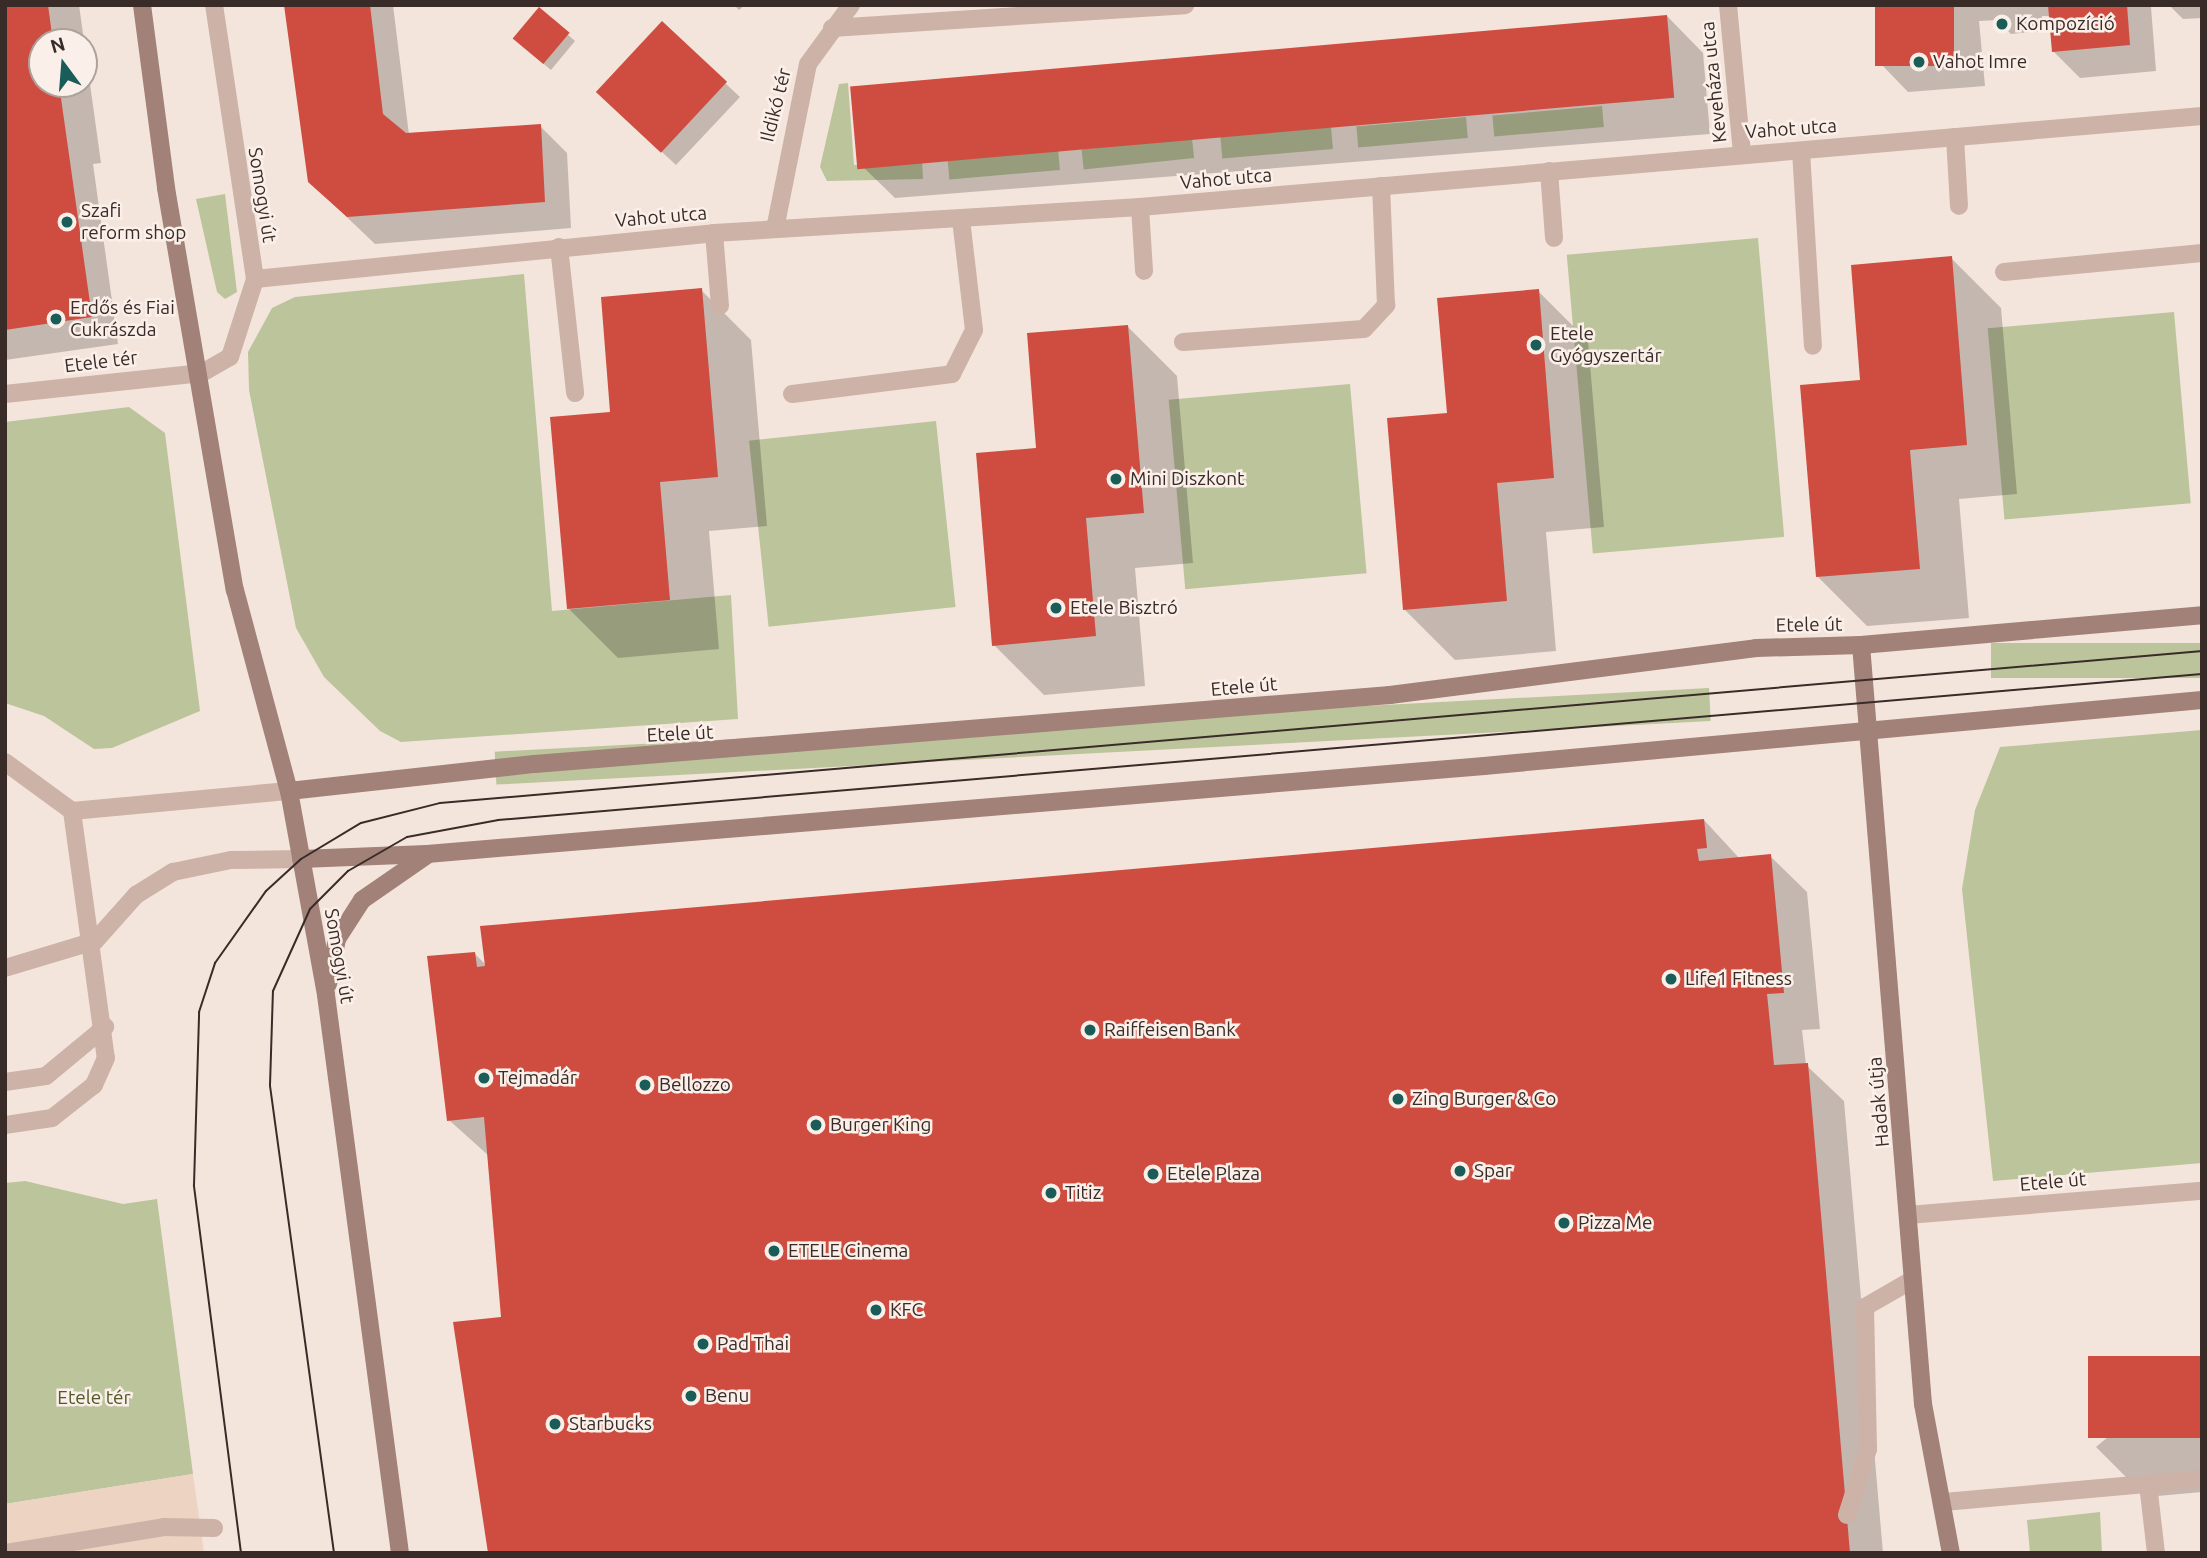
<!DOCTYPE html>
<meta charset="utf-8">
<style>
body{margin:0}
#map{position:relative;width:2207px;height:1558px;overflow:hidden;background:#f4e5dc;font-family:Ubuntu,sans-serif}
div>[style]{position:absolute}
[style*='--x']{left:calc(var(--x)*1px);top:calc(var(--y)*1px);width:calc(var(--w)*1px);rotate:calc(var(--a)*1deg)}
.green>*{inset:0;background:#bcc49b;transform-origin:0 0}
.plaza>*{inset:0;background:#edd3c2}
.shadow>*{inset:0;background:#0003}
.building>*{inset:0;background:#ce4d40;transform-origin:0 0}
.lane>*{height:18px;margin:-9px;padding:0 9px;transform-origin:9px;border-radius:9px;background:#cdb2a7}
.street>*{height:18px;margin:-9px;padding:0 9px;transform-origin:9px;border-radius:9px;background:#cdb2a7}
.secondary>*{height:18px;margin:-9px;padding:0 9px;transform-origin:9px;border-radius:9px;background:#a18178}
.tram>*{height:2px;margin:-1px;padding:0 1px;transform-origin:1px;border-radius:1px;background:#392b28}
.dots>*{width:19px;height:19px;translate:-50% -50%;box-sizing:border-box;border:4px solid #fbf0e9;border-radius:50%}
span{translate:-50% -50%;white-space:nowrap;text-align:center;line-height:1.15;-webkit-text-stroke:5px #fbf0e9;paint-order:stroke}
.poi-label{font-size:19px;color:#392b28}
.left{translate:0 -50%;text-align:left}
.street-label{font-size:19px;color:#392b28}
.park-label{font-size:19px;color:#4f592a}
.frame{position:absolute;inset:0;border:7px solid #392b28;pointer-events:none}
.north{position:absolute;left:28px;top:28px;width:70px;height:70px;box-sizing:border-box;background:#fbf0e9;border:2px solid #ada19c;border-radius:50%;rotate:344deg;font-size:19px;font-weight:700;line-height:28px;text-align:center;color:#392b28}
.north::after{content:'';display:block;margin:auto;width:24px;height:32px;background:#1a5d58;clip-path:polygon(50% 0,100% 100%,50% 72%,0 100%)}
</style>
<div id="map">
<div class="green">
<div style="clip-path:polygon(848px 83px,854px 165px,922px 160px,923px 179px,827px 181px,820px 167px,839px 84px)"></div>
<div style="left:1602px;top:106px;width:21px;height:110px;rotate:85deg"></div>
<div style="left:1466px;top:117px;width:21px;height:110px;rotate:85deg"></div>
<div style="left:1331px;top:127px;width:22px;height:111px;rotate:85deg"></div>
<div style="left:1192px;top:138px;width:20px;height:111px;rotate:84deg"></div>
<div style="left:1058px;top:148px;width:22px;height:111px;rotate:85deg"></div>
<div style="clip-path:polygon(225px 194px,237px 292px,225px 299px,217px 292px,196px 199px)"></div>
<div style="left:1758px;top:238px;width:300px;height:192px;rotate:85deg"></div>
<div style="clip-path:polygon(524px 274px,552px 611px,731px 595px,738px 719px,401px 742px,380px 731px,324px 677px,296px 628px,249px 390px,248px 352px,272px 308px,295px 297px)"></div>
<div style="left:2174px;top:312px;width:192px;height:187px;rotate:85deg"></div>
<div style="left:1350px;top:384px;width:190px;height:182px;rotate:85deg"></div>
<div style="clip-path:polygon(129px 407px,165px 433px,200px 711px,112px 748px,94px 749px,44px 716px,5px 703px,5px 422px)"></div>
<div style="left:936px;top:421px;width:187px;height:188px;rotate:84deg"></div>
<div style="left:2202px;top:643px;width:35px;height:211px;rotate:90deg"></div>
<div style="left:1709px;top:688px;width:33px;height:1216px;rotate:87deg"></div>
<div style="clip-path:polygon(2202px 730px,2202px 1163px,1993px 1181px,1962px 889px,1975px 810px,2000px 747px)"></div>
<div style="clip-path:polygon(25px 1181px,123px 1204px,157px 1199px,193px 1474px,5px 1504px,5px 1183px)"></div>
<div style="clip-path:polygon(2100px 1512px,2102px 1553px,2030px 1553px,2027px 1520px)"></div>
</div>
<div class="plaza">
<div style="clip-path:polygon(193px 1474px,204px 1553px,5px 1553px,5px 1504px)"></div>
</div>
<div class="shadow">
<div style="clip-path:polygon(evenodd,5px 5px,79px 5px,101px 163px,93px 164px,118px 344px,5px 360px,5px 5px,42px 42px,84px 42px,84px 84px,42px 84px,42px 42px)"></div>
<div style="clip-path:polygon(286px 5px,393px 5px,409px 135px,540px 126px,567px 153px,571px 228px,375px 244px,309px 181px)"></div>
<div style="clip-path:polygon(734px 5px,745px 5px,739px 10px)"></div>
<div style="clip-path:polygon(1877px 5px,2202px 5px,2202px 18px,2183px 19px,2169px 5px,2151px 7px,2156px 71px,2080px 78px,2053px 51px,2050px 16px,2042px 16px,2043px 31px,2011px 34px,1997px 20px,1979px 21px,1985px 86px,1908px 92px,1882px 65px)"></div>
<div style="clip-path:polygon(539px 9px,575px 41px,551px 70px,521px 45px)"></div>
<div style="clip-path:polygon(1667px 16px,1703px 53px,1710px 134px,895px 198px,858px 162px)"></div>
<div style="clip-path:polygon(662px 24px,740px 97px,676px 165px,612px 106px)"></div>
<div style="clip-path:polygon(1951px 258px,2001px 308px,2017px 494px,1959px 499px,1969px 618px,1867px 626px,1817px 576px,1862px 381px)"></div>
<div style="clip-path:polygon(701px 290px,751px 340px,767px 526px,709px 531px,719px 649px,618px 658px,568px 608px,612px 413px)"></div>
<div style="clip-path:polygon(1538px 291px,1588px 341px,1604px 527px,1546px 532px,1556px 651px,1455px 660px,1405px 610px,1449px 415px)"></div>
<div style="clip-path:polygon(1127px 326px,1177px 376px,1193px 563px,1135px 568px,1145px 686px,1044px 695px,994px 645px,1038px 450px)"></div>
<div style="clip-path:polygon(1704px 820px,1740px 859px,1770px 856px,1807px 892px,1820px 1029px,1802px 1030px,1806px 1065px,1844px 1101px,1883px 1553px,491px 1553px,503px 1319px,489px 1156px,449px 1120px,475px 954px,487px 966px)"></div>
<div style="clip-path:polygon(2202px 1358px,2202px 1492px,2146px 1497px,2096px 1447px)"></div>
</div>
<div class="building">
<div style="clip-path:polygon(5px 5px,48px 5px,53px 42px,42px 42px,42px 84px,59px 84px,92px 317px,5px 330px)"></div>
<div style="clip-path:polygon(284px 5px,370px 5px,383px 114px,406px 133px,541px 124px,545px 202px,347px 217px,308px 182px)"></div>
<div style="left:1875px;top:5px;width:79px;height:61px"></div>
<div style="clip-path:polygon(2048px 5px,2127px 5px,2130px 45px,2052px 52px)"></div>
<div style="left:539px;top:7px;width:40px;height:41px;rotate:40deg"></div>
<div style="left:1667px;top:15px;width:83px;height:820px;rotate:85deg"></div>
<div style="left:662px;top:21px;width:89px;height:97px;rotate:43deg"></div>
<div style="clip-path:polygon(1952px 256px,1967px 445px,1910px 450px,1920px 569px,1816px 577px,1800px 385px,1860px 380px,1851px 265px)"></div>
<div style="clip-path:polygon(702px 288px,718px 477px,660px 482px,670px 600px,567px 609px,550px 417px,610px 412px,601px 297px)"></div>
<div style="clip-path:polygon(1539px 289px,1554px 478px,1497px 483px,1507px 601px,1403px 610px,1387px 418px,1447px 413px,1437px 298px)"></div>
<div style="clip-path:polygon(1128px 325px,1144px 513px,1086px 518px,1096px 636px,992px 646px,976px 453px,1036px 448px,1027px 333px)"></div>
<div style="clip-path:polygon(1704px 819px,1707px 848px,1697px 849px,1699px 861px,1771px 854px,1784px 993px,1767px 994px,1770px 1023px,1774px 1065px,1808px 1063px,1850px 1553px,488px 1553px,453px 1322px,501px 1317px,484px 1117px,447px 1121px,427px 956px,475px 952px,477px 967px,485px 966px,480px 926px)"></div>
<div style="left:2202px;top:1356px;width:82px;height:114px;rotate:90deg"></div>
</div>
<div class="lane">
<div style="--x:832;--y:28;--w:354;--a:-3.7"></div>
<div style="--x:1955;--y:137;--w:69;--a:86.7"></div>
<div style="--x:1801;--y:151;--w:195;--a:86.5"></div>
<div style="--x:1549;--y:171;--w:67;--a:85.7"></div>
<div style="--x:1140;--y:207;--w:64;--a:86.4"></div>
<div style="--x:714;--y:233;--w:73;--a:85.3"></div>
<div style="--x:559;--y:247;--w:147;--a:83.7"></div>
<div style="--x:2004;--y:272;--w:199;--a:-5.5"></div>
<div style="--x:1183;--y:342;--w:181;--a:-4.1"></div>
<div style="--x:1364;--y:329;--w:33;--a:-47"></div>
<div style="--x:1386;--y:305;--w:119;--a:-92.4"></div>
<div style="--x:792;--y:394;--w:161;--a:-7.1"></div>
<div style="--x:952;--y:374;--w:49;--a:-63.4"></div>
<div style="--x:974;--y:330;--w:111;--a:-96.7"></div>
<div style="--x:5;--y:762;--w:83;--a:36.2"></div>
<div style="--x:72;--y:811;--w:249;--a:82.2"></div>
<div style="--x:106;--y:1058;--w:30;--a:114"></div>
<div style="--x:94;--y:1085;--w:53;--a:141.8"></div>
<div style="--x:52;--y:1118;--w:48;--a:171.5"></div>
<div style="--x:72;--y:811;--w:218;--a:-5.3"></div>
<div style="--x:5;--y:968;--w:94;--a:-16.7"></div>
<div style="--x:95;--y:941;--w:62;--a:-48.3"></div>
<div style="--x:136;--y:895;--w:44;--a:-31.9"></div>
<div style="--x:173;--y:872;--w:59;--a:-11.7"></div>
<div style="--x:231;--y:860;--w:70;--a:-0.8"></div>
<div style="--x:5;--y:1082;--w:41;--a:-8.3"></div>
<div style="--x:46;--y:1076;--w:77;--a:-39.7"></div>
<div style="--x:2148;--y:1484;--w:69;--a:83.4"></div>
<div style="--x:1847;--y:1515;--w:69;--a:-72.3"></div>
<div style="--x:1868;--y:1449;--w:142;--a:-91.2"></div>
<div style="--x:1865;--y:1307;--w:54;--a:-29.9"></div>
</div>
<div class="street">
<div style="--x:1728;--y:5;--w:150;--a:84.6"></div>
<div style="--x:775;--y:229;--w:168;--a:-78.7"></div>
<div style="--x:808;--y:64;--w:73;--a:-53.9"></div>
<div style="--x:255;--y:279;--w:461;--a:-5.7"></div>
<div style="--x:714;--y:233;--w:427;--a:-3.5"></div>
<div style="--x:1140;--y:207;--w:1066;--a:-4.9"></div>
<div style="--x:5;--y:394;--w:198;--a:-6.1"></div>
<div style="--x:202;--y:373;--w:32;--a:-30"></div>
<div style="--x:230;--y:357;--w:82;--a:-72.2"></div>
<div style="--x:255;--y:279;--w:277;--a:-98.5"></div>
<div style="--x:1908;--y:1215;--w:295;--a:-4.7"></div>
<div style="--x:1944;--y:1502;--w:259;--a:-5.1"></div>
<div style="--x:6;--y:1553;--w:160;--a:-9.3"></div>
<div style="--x:164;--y:1527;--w:50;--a:1.1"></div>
</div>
<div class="secondary">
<div style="--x:142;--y:5;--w:185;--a:82.5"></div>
<div style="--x:166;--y:188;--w:408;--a:80.3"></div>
<div style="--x:235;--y:590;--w:208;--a:75"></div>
<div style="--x:289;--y:791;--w:207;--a:79.7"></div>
<div style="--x:326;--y:995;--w:563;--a:82.45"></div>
<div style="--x:1861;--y:645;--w:762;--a:85.33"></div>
<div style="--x:1923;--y:1404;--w:152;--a:79.4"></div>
<div style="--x:289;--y:791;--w:247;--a:-6.3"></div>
<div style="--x:535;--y:764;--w:858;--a:-4.61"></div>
<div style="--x:1390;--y:695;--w:369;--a:-7.3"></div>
<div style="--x:1756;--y:648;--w:105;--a:-1.6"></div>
<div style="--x:1861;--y:645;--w:342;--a:-5"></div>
<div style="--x:301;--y:859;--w:126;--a:-2.3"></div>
<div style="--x:427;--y:854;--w:1061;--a:-4.76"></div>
<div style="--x:1484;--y:766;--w:721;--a:-5.25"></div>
<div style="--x:328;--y:984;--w:46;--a:-78.7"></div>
<div style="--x:337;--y:939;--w:46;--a:-57.3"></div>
<div style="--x:362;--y:900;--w:79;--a:-34.7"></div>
</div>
<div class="tram">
<div style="--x:241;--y:1553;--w:371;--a:-97.3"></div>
<div style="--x:194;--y:1185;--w:173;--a:-88.3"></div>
<div style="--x:199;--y:1012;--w:52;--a:-71.9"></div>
<div style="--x:215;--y:963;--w:88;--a:-54.7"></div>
<div style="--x:266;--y:891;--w:47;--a:-42.4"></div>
<div style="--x:301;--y:859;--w:70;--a:-31"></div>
<div style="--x:361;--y:823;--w:81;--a:-14.2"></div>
<div style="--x:440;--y:803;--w:1769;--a:-4.93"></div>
<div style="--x:334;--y:1553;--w:472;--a:-97.8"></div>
<div style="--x:270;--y:1085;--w:94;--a:-88.2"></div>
<div style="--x:273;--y:991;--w:90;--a:-65.7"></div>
<div style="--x:310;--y:909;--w:54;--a:-45"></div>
<div style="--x:348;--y:871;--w:68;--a:-30"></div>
<div style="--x:407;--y:837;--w:93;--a:-10.6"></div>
<div style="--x:498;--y:820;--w:1710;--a:-4.9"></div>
</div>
<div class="dots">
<div style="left:2002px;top:24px;background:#1a5d58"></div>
<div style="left:1919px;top:62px;background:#1a5d58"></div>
<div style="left:67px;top:222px;background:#1a5d58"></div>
<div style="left:56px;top:319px;background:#1a5d58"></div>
<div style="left:1536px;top:345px;background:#1a5d58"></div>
<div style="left:1116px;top:479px;background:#1a5d58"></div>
<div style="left:1056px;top:608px;background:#1a5d58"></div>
<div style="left:1671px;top:979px;background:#1a5d58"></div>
<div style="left:1090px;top:1030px;background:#1a5d58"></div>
<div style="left:484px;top:1078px;background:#1a5d58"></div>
<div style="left:645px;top:1085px;background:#1a5d58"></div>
<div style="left:1398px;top:1099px;background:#1a5d58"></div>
<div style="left:816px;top:1125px;background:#1a5d58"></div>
<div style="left:1460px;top:1171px;background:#1a5d58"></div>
<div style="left:1153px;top:1174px;background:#1a5d58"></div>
<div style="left:1051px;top:1193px;background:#1a5d58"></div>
<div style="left:1564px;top:1223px;background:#1a5d58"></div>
<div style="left:774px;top:1251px;background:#1a5d58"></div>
<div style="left:876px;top:1310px;background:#1a5d58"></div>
<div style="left:703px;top:1344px;background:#1a5d58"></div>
<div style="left:691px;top:1396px;background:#1a5d58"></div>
<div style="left:555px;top:1424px;background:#1a5d58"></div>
</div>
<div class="poi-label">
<span class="left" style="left:2016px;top:24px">Kompozíció</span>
<span class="left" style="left:1933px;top:62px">Vahot Imre</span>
<span class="left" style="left:81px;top:222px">Szafi<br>reform shop</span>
<span class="left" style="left:70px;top:319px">Erdős és Fiai<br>Cukrászda</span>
<span class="left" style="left:1550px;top:345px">Etele<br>Gyógyszertár</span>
<span class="left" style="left:1130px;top:479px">Mini Diszkont</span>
<span class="left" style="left:1070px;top:608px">Etele Bisztró</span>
<span class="left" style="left:1685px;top:979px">Life1 Fitness</span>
<span class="left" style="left:1104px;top:1030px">Raiffeisen Bank</span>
<span class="left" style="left:498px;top:1078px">Tejmadár</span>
<span class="left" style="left:659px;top:1085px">Bellozzo</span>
<span class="left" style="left:1412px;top:1099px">Zing Burger &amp; Co</span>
<span class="left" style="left:830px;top:1125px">Burger King</span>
<span class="left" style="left:1474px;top:1171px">Spar</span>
<span class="left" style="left:1167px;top:1174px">Etele Plaza</span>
<span class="left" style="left:1065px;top:1193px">Titiz</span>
<span class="left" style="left:1578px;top:1223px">Pizza Me</span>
<span class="left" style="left:788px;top:1251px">ETELE Cinema</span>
<span class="left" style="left:890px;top:1310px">KFC</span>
<span class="left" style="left:717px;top:1344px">Pad Thai</span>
<span class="left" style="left:705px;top:1396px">Benu</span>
<span class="left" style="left:569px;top:1424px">Starbucks</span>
</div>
<div class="street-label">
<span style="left:1714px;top:82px;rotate:-96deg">Keveháza utca</span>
<span style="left:776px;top:105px;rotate:-76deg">Ildikó tér</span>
<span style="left:1791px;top:129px;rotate:-4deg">Vahot utca</span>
<span style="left:1226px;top:179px;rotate:-5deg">Vahot utca</span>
<span style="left:262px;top:195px;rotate:81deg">Somogyi út</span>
<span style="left:661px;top:217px;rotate:-5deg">Vahot utca</span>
<span style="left:101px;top:362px;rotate:-7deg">Etele tér</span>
<span style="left:1809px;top:625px;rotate:-1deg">Etele út</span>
<span style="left:1244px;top:687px;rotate:-5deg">Etele út</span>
<span style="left:680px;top:734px;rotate:-3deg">Etele út</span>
<span style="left:339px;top:956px;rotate:80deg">Somogyi út</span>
<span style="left:1879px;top:1102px;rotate:-95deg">Hadak útja</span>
<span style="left:2053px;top:1182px;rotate:-5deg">Etele út</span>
</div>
<div class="park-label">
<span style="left:94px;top:1398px">Etele tér</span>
</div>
<div class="frame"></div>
<div class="north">N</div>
</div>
